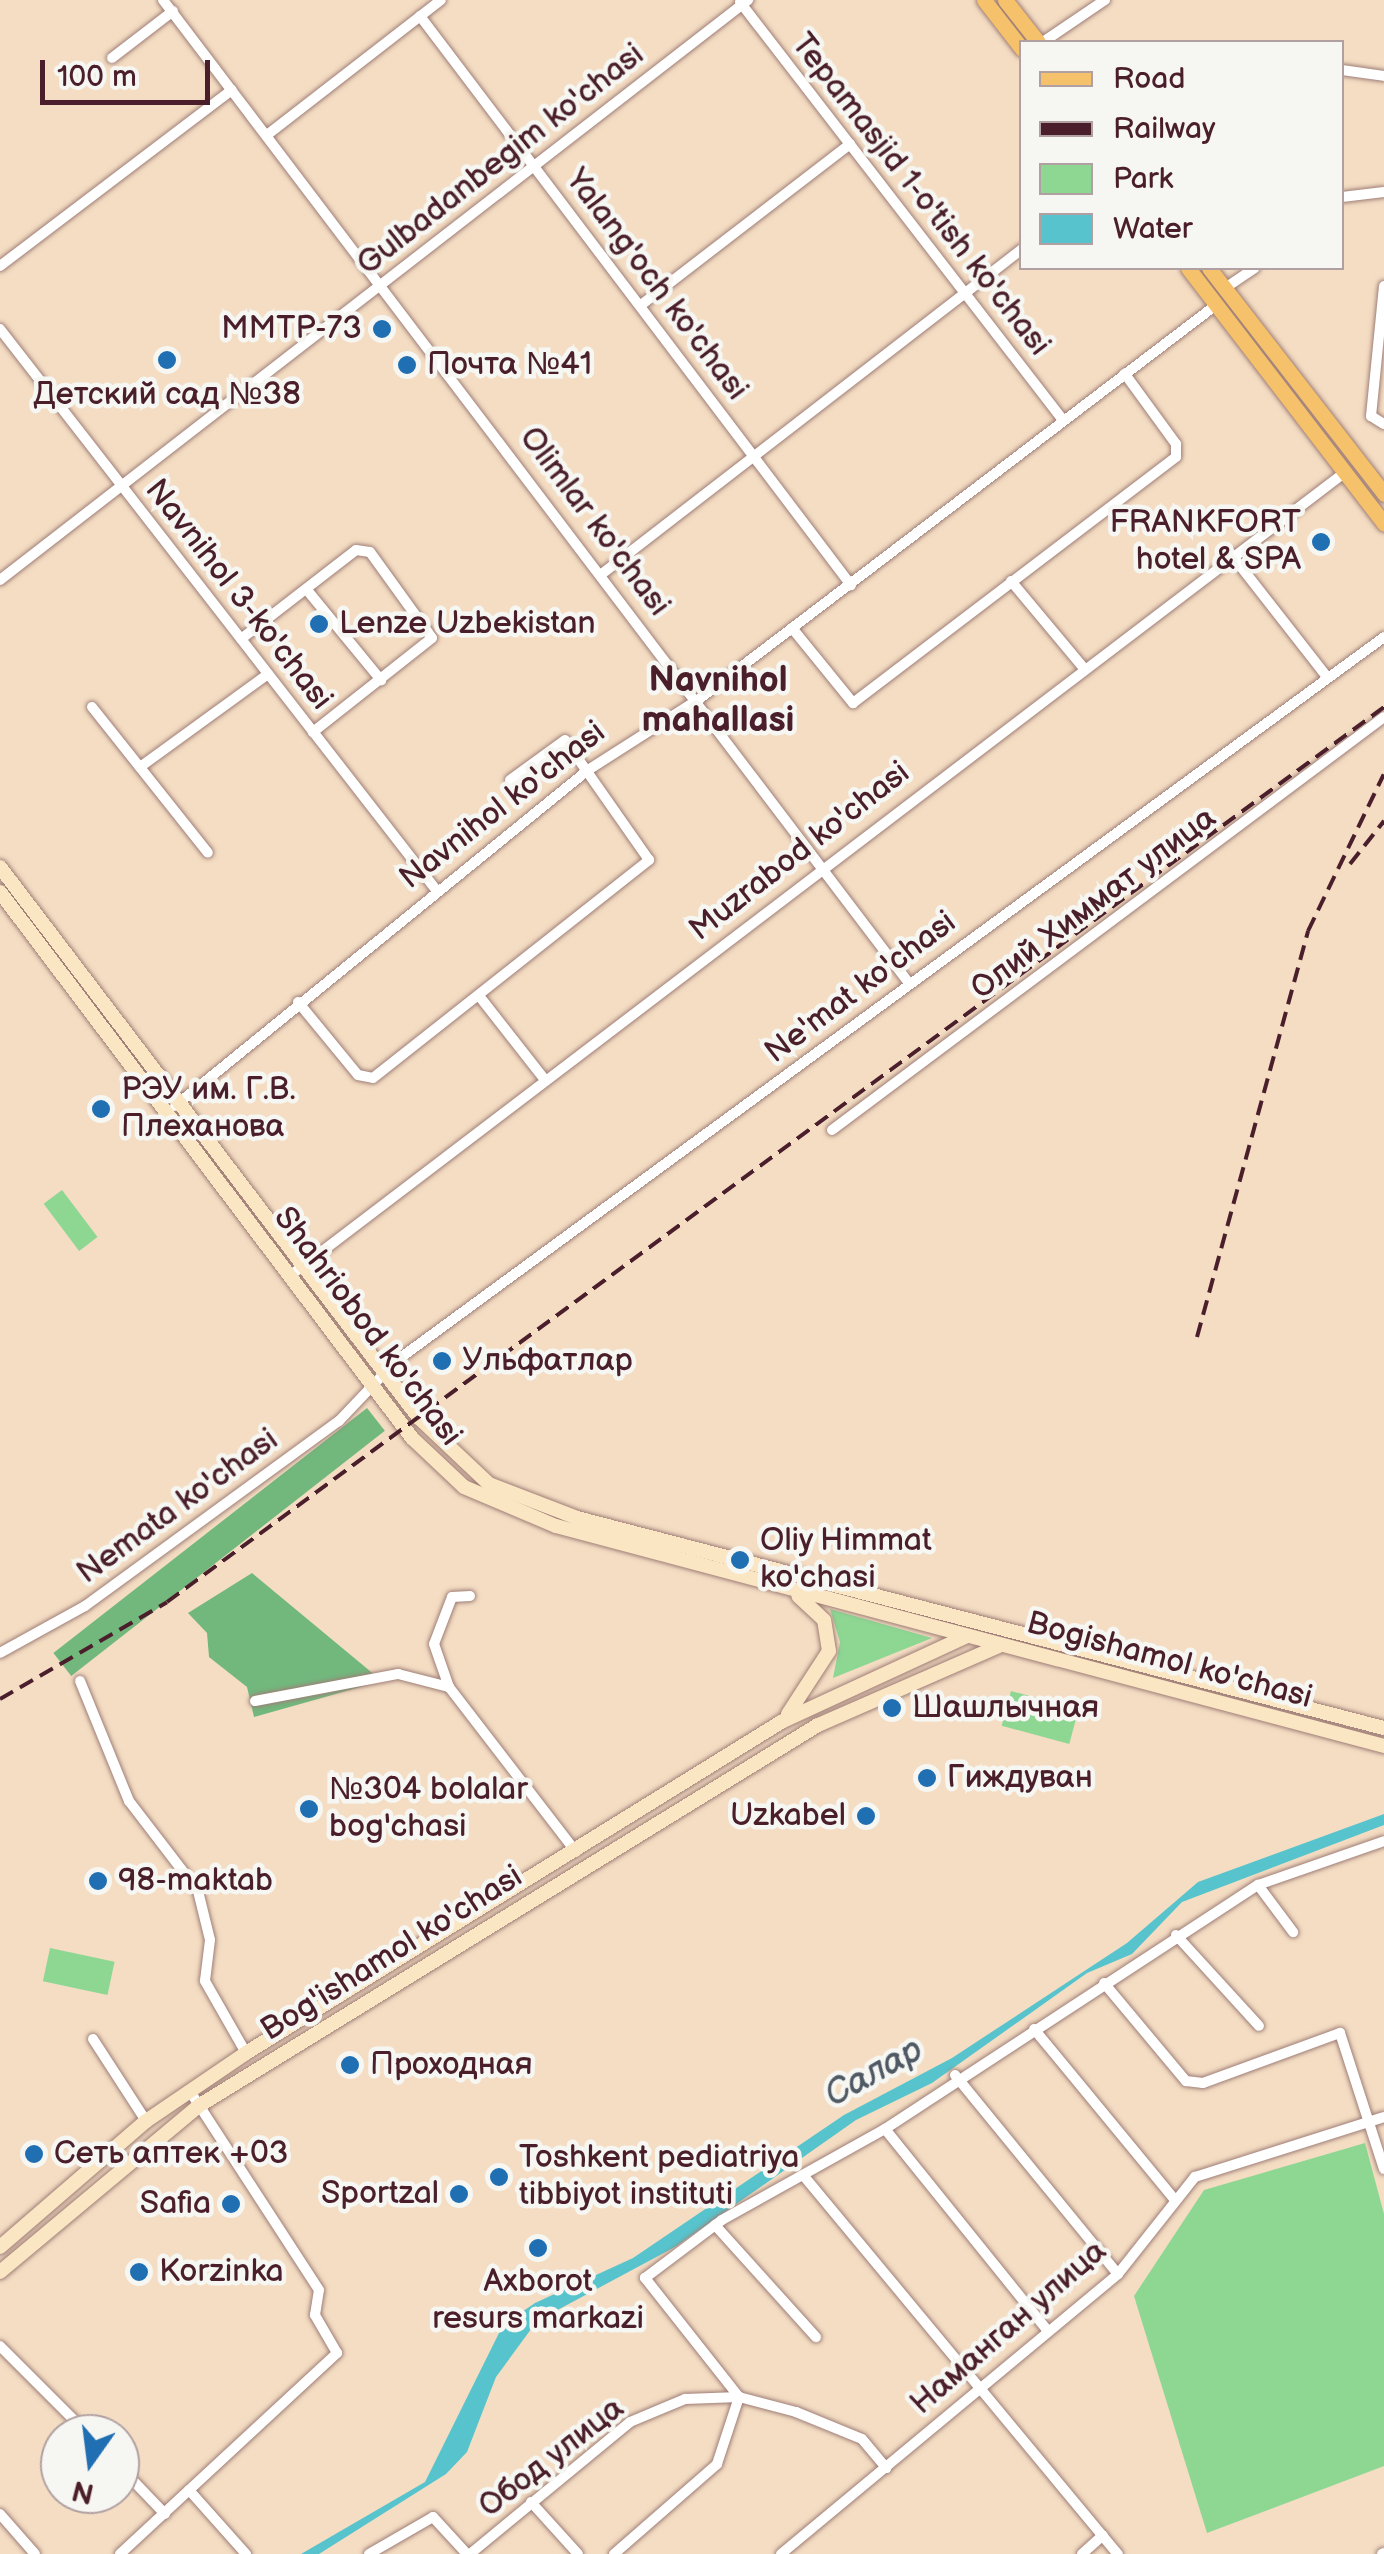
<!DOCTYPE html>
<meta charset="utf-8">
<style>
body{margin:0}
#map{position:relative;width:1384px;height:2554px;overflow:hidden;background:#f4ddc3;font-family:"Balsamiq Sans",sans-serif}
div>[style]{position:absolute}
[style*='--x']{left:calc(var(--x)*1px);top:calc(var(--y)*1px);width:calc(var(--w)*1px);rotate:calc(var(--a)*1deg)}
.green>*{inset:0;background:#8dd793;transform-origin:0 0}
.forest>*{inset:0;background:#72b87d;transform-origin:0 0}
.water>*{inset:0;background:#57c4cd}
.roads{filter:drop-shadow(0 0 2px #9f7e77) drop-shadow(0 0 2px #9f7e77)}
.street>*{height:10px;margin:-5px;padding:0 5px;transform-origin:5px;border-radius:5px;background:#fff}
.secondary>*{height:14px;margin:-7px;padding:0 7px;transform-origin:7px;border-radius:7px;background:#fbe6c4}
.primary>*{height:15px;margin:-7.5px;padding:0 7.5px;transform-origin:7.5px;border-radius:7.5px;background:#f5c16b}
.rail>*{height:4px;margin-top:-2px;transform-origin:0;background:repeating-linear-gradient(90deg,#4a1f2b 0 15px,transparent 0 23px)}
.dots>*{width:28px;height:28px;translate:-50% -50%;box-sizing:border-box;border:5px solid #f6f6f2;border-radius:50%}
span{translate:-50% -50%;white-space:nowrap;text-align:center;line-height:1.15;-webkit-text-stroke:9px #f6f6f2;paint-order:stroke}
.street-label{font-size:32px;color:#4a1f2b}
.poi-label{font-size:32px;color:#4a1f2b}
.right{translate:-100% -50%;text-align:right}
.left{translate:0 -50%;text-align:left}
.neighbourhood-label{font-size:35px;color:#4a1f2b;font-weight:700}
.water-label{font-size:35px;color:#4f5964;font-style:italic}
.legend{position:absolute;left:1019px;top:40px;width:325px;height:230px;box-sizing:border-box;background:#f6f6f2;border:2px solid #b1a0a2;margin:0;padding:12px 18px;list-style:none;font-size:30px;color:#4a1f2b}
.legend li{display:flex;align-items:center;gap:20px;height:50px}
.legend b{width:50px;border:2px solid #b1a0a2}
.north{position:absolute;left:40px;top:2414px;width:100px;height:100px;box-sizing:border-box;background:#f6f6f2;border:2px solid #b1a0a2;border-radius:50%;rotate:194deg;font-size:28px;font-weight:700;line-height:40px;text-align:center;color:#4a1f2b}
.north::after{content:'';display:block;margin:auto;width:35px;height:45px;background:#1f6fb2;clip-path:polygon(50% 0,100% 100%,50% 72%,0 100%)}
.scale{position:absolute;left:40px;top:60px;width:170px;height:45px;box-sizing:border-box;border:5px solid #4a1f2b;border-top:0;padding-left:12px;font-size:30px;line-height:35px;white-space:nowrap;color:#4a1f2b;-webkit-text-stroke:8px #f6f6f2;paint-order:stroke}
</style>
<div id="map">
<div class="green">
<div style="left:62px;top:1190px;width:59px;height:23px;rotate:53deg"></div>
<div style="clip-path:polygon(830px 1609px,932px 1638px,833px 1678px,840px 1642px)"></div>
<div style="left:1011px;top:1691px;width:70px;height:36px;rotate:15deg"></div>
<div style="left:50px;top:1948px;width:66px;height:34px;rotate:12deg"></div>
<div style="clip-path:polygon(1365px 2143px,1384px 2214px,1384px 2466px,1207px 2533px,1134px 2296px,1204px 2190px)"></div>
</div>
<div class="forest">
<div style="left:367px;top:1408px;width:29px;height:398px;rotate:52deg"></div>
<div style="clip-path:polygon(252px 1573px,382px 1681px,254px 1717px,247px 1687px,209px 1657px,207px 1633px,188px 1613px)"></div>
</div>
<div class="water">
<div style="clip-path:polygon(1384px 1814px,1384px 1825px,1182px 1902px,1132px 1954px,1087px 1973px,932px 2083px,856px 2120px,675px 2247px,537px 2321px,496px 2377px,467px 2452px,446px 2474px,319px 2554px,301px 2554px,425px 2482px,503px 2325px,535px 2303px,633px 2258px,844px 2115px,952px 2058px,1127px 1943px,1198px 1882px)"></div>
</div>
<div class="roads">
<div class="street">
<div style="--x:163;--y:0;--w:1233;--a:52.81"></div>
<div style="--x:740;--y:2;--w:528;--a:52.31"></div>
<div style="--x:420;--y:16;--w:714;--a:52.86"></div>
<div style="--x:1043;--y:42;--w:75;--a:-34.1"></div>
<div style="--x:112;--y:58;--w:77;--a:-37.6"></div>
<div style="--x:1342;--y:70;--w:42;--a:8.1"></div>
<div style="--x:267;--y:135;--w:220;--a:-37.8"></div>
<div style="--x:1342;--y:197;--w:42;--a:-6.8"></div>
<div style="--x:0;--y:266;--w:291;--a:-37.2"></div>
<div style="--x:1384;--y:286;--w:131;--a:95.7"></div>
<div style="--x:1371;--y:416;--w:15;--a:32"></div>
<div style="--x:1225;--y:288;--w:36;--a:-34"></div>
<div style="--x:641;--y:305;--w:264;--a:-37.6"></div>
<div style="--x:0;--y:329;--w:712;--a:52.13"></div>
<div style="--x:1231;--y:554;--w:156;--a:52"></div>
<div style="--x:603;--y:573;--w:530;--a:-37.71"></div>
<div style="--x:0;--y:580;--w:947;--a:-37.79"></div>
<div style="--x:1011;--y:581;--w:112;--a:50.1"></div>
<div style="--x:307;--y:590;--w:117;--a:50.6"></div>
<div style="--x:792;--y:628;--w:97;--a:50.9"></div>
<div style="--x:853;--y:703;--w:406;--a:-37.3"></div>
<div style="--x:1176;--y:457;--w:13;--a:-90"></div>
<div style="--x:1176;--y:444;--w:87;--a:-126.1"></div>
<div style="--x:241;--y:639;--w:145;--a:-37.7"></div>
<div style="--x:356;--y:550;--w:14;--a:8"></div>
<div style="--x:370;--y:552;--w:106;--a:54.2"></div>
<div style="--x:432;--y:638;--w:152;--a:141.7"></div>
<div style="--x:92;--y:707;--w:186;--a:51.5"></div>
<div style="--x:140;--y:767;--w:158;--a:-36"></div>
<div style="--x:480;--y:997;--w:105;--a:51.9"></div>
<div style="--x:298;--y:1002;--w:94;--a:50.6"></div>
<div style="--x:358;--y:1075;--w:15;--a:11"></div>
<div style="--x:373;--y:1078;--w:352;--a:-38.3"></div>
<div style="--x:649;--y:860;--w:146;--a:-125"></div>
<div style="--x:565;--y:740;--w:68;--a:144"></div>
<div style="--x:175;--y:1106;--w:532;--a:-39.13"></div>
<div style="--x:588;--y:770;--w:132;--a:-32.6"></div>
<div style="--x:699;--y:699;--w:650;--a:-37.31"></div>
<div style="--x:832;--y:1130;--w:689;--a:-36.8"></div>
<div style="--x:291;--y:1275;--w:1322;--a:-37.29"></div>
<div style="--x:470;--y:1596;--w:18;--a:177"></div>
<div style="--x:452;--y:1597;--w:50;--a:111"></div>
<div style="--x:434;--y:1644;--w:46;--a:70.8"></div>
<div style="--x:449;--y:1687;--w:208;--a:52.4"></div>
<div style="--x:0;--y:1653;--w:97;--a:-28.9"></div>
<div style="--x:85;--y:1606;--w:314;--a:-36.1"></div>
<div style="--x:339;--y:1421;--w:83;--a:-46.5"></div>
<div style="--x:396;--y:1361;--w:1225;--a:-36.23"></div>
<div style="--x:80;--y:1681;--w:130;--a:67.8"></div>
<div style="--x:129;--y:1801;--w:113;--a:52.5"></div>
<div style="--x:198;--y:1891;--w:50;--a:76.2"></div>
<div style="--x:210;--y:1940;--w:41;--a:97"></div>
<div style="--x:205;--y:1981;--w:83;--a:60.3"></div>
<div style="--x:255;--y:1701;--w:146;--a:-10.7"></div>
<div style="--x:398;--y:1674;--w:53;--a:14.3"></div>
<div style="--x:1258;--y:1885;--w:59;--a:53.3"></div>
<div style="--x:1176;--y:1935;--w:123;--a:47.6"></div>
<div style="--x:1104;--y:1983;--w:128;--a:50.1"></div>
<div style="--x:1186;--y:2081;--w:17;--a:7"></div>
<div style="--x:1203;--y:2083;--w:146;--a:-20.1"></div>
<div style="--x:1340;--y:2033;--w:143;--a:72.1"></div>
<div style="--x:1034;--y:2029;--w:222;--a:50.5"></div>
<div style="--x:93;--y:2039;--w:98;--a:57.1"></div>
<div style="--x:955;--y:2075;--w:257;--a:50.7"></div>
<div style="--x:885;--y:2129;--w:258;--a:51.1"></div>
<div style="--x:803;--y:2175;--w:493;--a:50.3"></div>
<div style="--x:715;--y:2225;--w:151;--a:48"></div>
<div style="--x:0;--y:2346;--w:124;--a:45"></div>
<div style="--x:120;--y:2467;--w:65;--a:46.2"></div>
<div style="--x:189;--y:2490;--w:86;--a:48.3"></div>
<div style="--x:531;--y:2502;--w:70;--a:47.9"></div>
<div style="--x:0;--y:2514;--w:53;--a:48.8"></div>
<div style="--x:120;--y:2554;--w:296;--a:-42.8"></div>
<div style="--x:337;--y:2353;--w:44;--a:-120.1"></div>
<div style="--x:315;--y:2315;--w:25;--a:-81"></div>
<div style="--x:319;--y:2290;--w:237;--a:-123"></div>
<div style="--x:369;--y:2554;--w:74;--a:-30"></div>
<div style="--x:433;--y:2517;--w:50;--a:47.4"></div>
<div style="--x:470;--y:2554;--w:207;--a:-39.5"></div>
<div style="--x:630;--y:2422;--w:60;--a:-22.7"></div>
<div style="--x:685;--y:2399;--w:54;--a:-2.1"></div>
<div style="--x:739;--y:2397;--w:59;--a:14.7"></div>
<div style="--x:796;--y:2412;--w:71;--a:22.2"></div>
<div style="--x:862;--y:2439;--w:38;--a:50"></div>
<div style="--x:614;--y:2554;--w:137;--a:-41.1"></div>
<div style="--x:717;--y:2464;--w:71;--a:-71.8"></div>
<div style="--x:739;--y:2397;--w:152;--a:-128.3"></div>
<div style="--x:645;--y:2278;--w:96;--a:-37"></div>
<div style="--x:722;--y:2220;--w:187;--a:-29.2"></div>
<div style="--x:885;--y:2129;--w:446;--a:-33.2"></div>
<div style="--x:1258;--y:1885;--w:133;--a:-19.2"></div>
<div style="--x:781;--y:2554;--w:438;--a:-39.7"></div>
<div style="--x:1118;--y:2274;--w:124;--a:-51.6"></div>
<div style="--x:1195;--y:2177;--w:198;--a:-17.6"></div>
<div style="--x:1082;--y:2554;--w:28;--a:-42"></div>
<div style="--x:1382;--y:2554;--w:2;--a:-27"></div>
</div>
<div class="secondary">
<div style="--x:0;--y:867;--w:692;--a:52.75"></div>
<div style="--x:419;--y:1418;--w:96;--a:43.3"></div>
<div style="--x:489;--y:1484;--w:94;--a:21.1"></div>
<div style="--x:577;--y:1518;--w:834;--a:14.59"></div>
<div style="--x:0;--y:892;--w:684;--a:52.96"></div>
<div style="--x:412;--y:1438;--w:71;--a:43.3"></div>
<div style="--x:464;--y:1487;--w:100;--a:23"></div>
<div style="--x:556;--y:1526;--w:857;--a:14.88"></div>
<div style="--x:788;--y:1714;--w:75;--a:-56.9"></div>
<div style="--x:829;--y:1651;--w:31;--a:-99"></div>
<div style="--x:824;--y:1620;--w:35;--a:-137"></div>
<div style="--x:0;--y:2247;--w:193;--a:-40.8"></div>
<div style="--x:146;--y:2121;--w:121;--a:-34.2"></div>
<div style="--x:246;--y:2053;--w:629;--a:-31.74"></div>
<div style="--x:781;--y:1722;--w:203;--a:-24.8"></div>
<div style="--x:0;--y:2272;--w:261;--a:-39.9"></div>
<div style="--x:200;--y:2105;--w:725;--a:-31.59"></div>
<div style="--x:818;--y:1725;--w:197;--a:-23.6"></div>
</div>
<div class="primary">
<div style="--x:984;--y:0;--w:62;--a:52.2"></div>
<div style="--x:1005;--y:0;--w:53;--a:51.8"></div>
<div style="--x:1188;--y:268;--w:322;--a:52.5"></div>
<div style="--x:1209;--y:268;--w:286;--a:52.2"></div>
</div>
</div>
<div class="rail">
<div style="--x:1350;--y:864;--w:55;--a:-51.7"></div>
<div style="--x:1197;--y:1337;--w:421;--a:-74.7"></div>
<div style="--x:1308;--y:931;--w:174;--a:-64.2"></div>
<div style="--x:0;--y:1699;--w:193;--a:-30.1"></div>
<div style="--x:167;--y:1602;--w:1511;--a:-36.33"></div>
</div>
<div class="dots">
<div style="left:382px;top:329px;background:#1f6fb2"></div>
<div style="left:167px;top:360px;background:#1f6fb2"></div>
<div style="left:407px;top:365px;background:#1f6fb2"></div>
<div style="left:1321px;top:542px;background:#1f6fb2"></div>
<div style="left:319px;top:624px;background:#1f6fb2"></div>
<div style="left:101px;top:1109px;background:#1f6fb2"></div>
<div style="left:442px;top:1361px;background:#1f6fb2"></div>
<div style="left:740px;top:1560px;background:#1f6fb2"></div>
<div style="left:892px;top:1708px;background:#1f6fb2"></div>
<div style="left:927px;top:1778px;background:#1f6fb2"></div>
<div style="left:309px;top:1809px;background:#1f6fb2"></div>
<div style="left:866px;top:1816px;background:#1f6fb2"></div>
<div style="left:98px;top:1881px;background:#1f6fb2"></div>
<div style="left:350px;top:2065px;background:#1f6fb2"></div>
<div style="left:34px;top:2154px;background:#1f6fb2"></div>
<div style="left:499px;top:2177px;background:#1f6fb2"></div>
<div style="left:459px;top:2194px;background:#1f6fb2"></div>
<div style="left:231px;top:2204px;background:#1f6fb2"></div>
<div style="left:538px;top:2248px;background:#1f6fb2"></div>
<div style="left:139px;top:2272px;background:#1f6fb2"></div>
</div>
<div class="street-label">
<span style="left:501px;top:160px;rotate:-38deg">Gulbadanbegim ko'chasi</span>
<span style="left:920px;top:195px;rotate:52deg">Tepamasjid 1-o'tish ko'chasi</span>
<span style="left:656px;top:285px;rotate:53deg">Yalang'och ko'chasi</span>
<span style="left:594px;top:522px;rotate:53deg">Olimlar ko'chasi</span>
<span style="left:238px;top:595px;rotate:52deg">Navnihol 3-ko'chasi</span>
<span style="left:503px;top:806px;rotate:-38deg">Navnihol ko'chasi</span>
<span style="left:800px;top:852px;rotate:-38deg">Muzrabod ko'chasi</span>
<span style="left:1094px;top:904px;rotate:-37deg">Олий Химмат улица</span>
<span style="left:861px;top:988px;rotate:-37deg">Ne'mat ko'chasi</span>
<span style="left:367px;top:1327px;rotate:53deg">Shahriobod ko'chasi</span>
<span style="left:178px;top:1507px;rotate:-36deg">Nemata ko'chasi</span>
<span style="left:1169px;top:1661px;rotate:15deg">Bogishamol ko'chasi</span>
<span style="left:392px;top:1954px;rotate:-32deg">Bog'ishamol ko'chasi</span>
<span style="left:1009px;top:2328px;rotate:-41deg">Наманган улица</span>
<span style="left:552px;top:2458px;rotate:-38deg">Обод улица</span>
</div>
<div class="poi-label">
<span class="right" style="left:362px;top:329px">MMTP-73</span>
<span class="left" style="left:427px;top:365px">Почта №41</span>
<span style="left:167px;top:395px">Детский сад №38</span>
<span class="right" style="left:1301px;top:542px">FRANKFORT<br>hotel &amp; SPA</span>
<span class="left" style="left:339px;top:624px">Lenze Uzbekistan</span>
<span class="left" style="left:121px;top:1109px">РЭУ им. Г.В.<br>Плеханова</span>
<span class="left" style="left:462px;top:1361px">Ульфатлар</span>
<span class="left" style="left:760px;top:1560px">Oliy Himmat<br>ko'chasi</span>
<span class="left" style="left:912px;top:1708px">Шашлычная</span>
<span class="left" style="left:947px;top:1778px">Гиждуван</span>
<span class="left" style="left:329px;top:1809px">№304 bolalar<br>bog'chasi</span>
<span class="right" style="left:846px;top:1816px">Uzkabel</span>
<span class="left" style="left:118px;top:1881px">98-maktab</span>
<span class="left" style="left:370px;top:2065px">Проходная</span>
<span class="left" style="left:54px;top:2154px">Сеть аптек +03</span>
<span class="left" style="left:519px;top:2177px">Toshkent pediatriya<br>tibbiyot instituti</span>
<span class="right" style="left:439px;top:2194px">Sportzal</span>
<span class="right" style="left:211px;top:2204px">Safia</span>
<span class="left" style="left:159px;top:2272px">Korzinka</span>
<span style="left:538px;top:2301px">Axborot<br>resurs markazi</span>
</div>
<div class="neighbourhood-label">
<span style="left:718px;top:701px">Navnihol<br>mahallasi</span>
</div>
<div class="water-label">
<span style="left:874px;top:2073px;rotate:-29deg">Салар</span>
</div>
<ul class="legend">
<li><b style="height:12px;background:#f5c16b"></b>Road</li>
<li><b style="height:12px;background:#4a1f2b"></b>Railway</li>
<li><b style="height:28px;background:#8dd793"></b>Park</li>
<li><b style="height:28px;background:#57c4cd"></b>Water</li>
</ul>
<div class="north">N</div>
<div class="scale">100 m</div>
</div>
